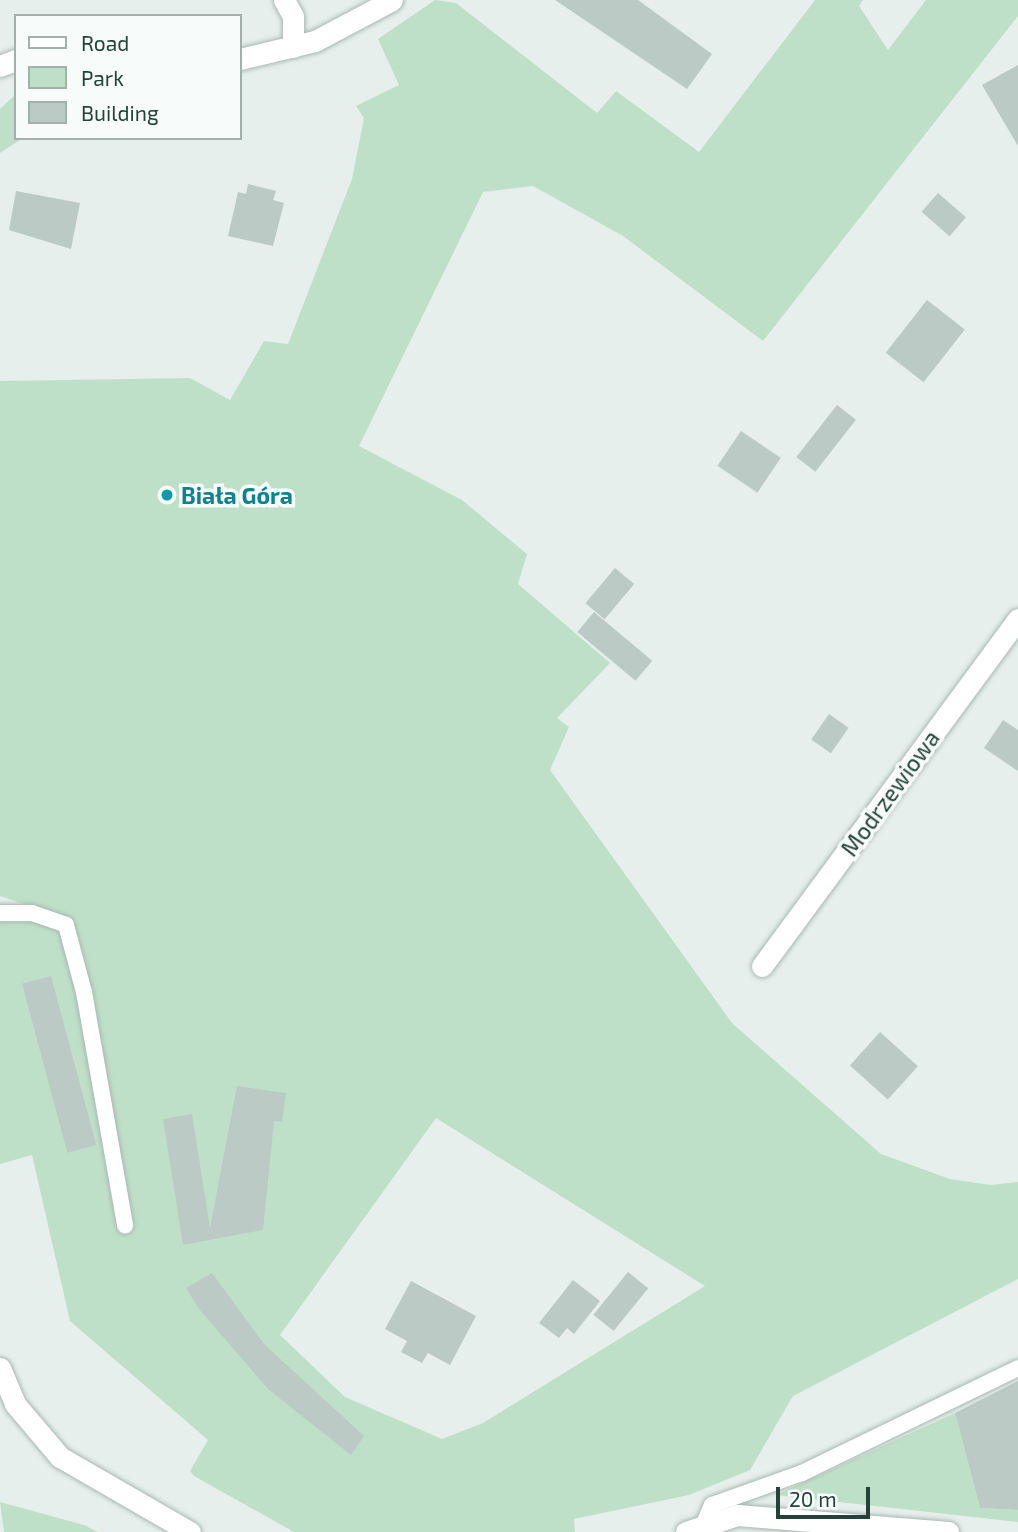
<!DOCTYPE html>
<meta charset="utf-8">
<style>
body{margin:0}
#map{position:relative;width:1018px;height:1532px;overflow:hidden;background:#e6efeb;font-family:"Exo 2",sans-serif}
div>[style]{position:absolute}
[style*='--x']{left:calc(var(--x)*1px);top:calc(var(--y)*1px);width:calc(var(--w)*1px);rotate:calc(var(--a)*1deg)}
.green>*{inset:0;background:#bfe0c8}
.building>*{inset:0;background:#bbcac4;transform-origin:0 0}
.roads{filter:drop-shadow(0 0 2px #a8b8b2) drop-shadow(0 0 2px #a8b8b2)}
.service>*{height:16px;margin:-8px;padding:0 8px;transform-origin:8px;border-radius:8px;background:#fff}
.minor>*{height:21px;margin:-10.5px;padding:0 10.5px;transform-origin:10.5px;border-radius:10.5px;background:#fff}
.dots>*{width:19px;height:19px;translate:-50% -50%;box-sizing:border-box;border:4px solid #f7fbf9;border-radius:50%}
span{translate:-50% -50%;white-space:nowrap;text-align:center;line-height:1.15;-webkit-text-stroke:7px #f7fbf9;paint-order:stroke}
.culture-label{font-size:23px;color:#0d838f;font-weight:700}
.left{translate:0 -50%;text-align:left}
.street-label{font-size:23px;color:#24423a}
.legend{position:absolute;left:14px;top:14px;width:228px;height:126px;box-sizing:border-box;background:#f7fbf9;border:2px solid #a3b1ad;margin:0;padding:9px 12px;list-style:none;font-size:21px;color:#24423a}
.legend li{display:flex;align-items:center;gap:14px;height:35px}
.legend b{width:35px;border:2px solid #a3b1ad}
.scale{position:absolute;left:776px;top:1487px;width:94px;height:32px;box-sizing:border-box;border:4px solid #24423a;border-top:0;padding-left:9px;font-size:21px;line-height:24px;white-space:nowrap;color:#24423a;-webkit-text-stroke:5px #f7fbf9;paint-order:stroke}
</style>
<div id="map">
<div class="green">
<div style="clip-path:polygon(evenodd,435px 0,456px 3px,597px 113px,616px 91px,699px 152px,815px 0,863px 0,859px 6px,888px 50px,926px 0,1018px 0,1018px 16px,763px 341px,623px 236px,533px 186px,483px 192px,359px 446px,462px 500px,527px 554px,518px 584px,610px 663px,557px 718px,569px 727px,550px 770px,732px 1023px,881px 1154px,950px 1179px,991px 1185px,1018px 1182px,1018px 1279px,793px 1396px,750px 1470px,689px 1495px,574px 1519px,575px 1532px,294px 1532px,194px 1476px,190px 1471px,208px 1440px,70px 1321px,32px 1155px,0 1164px,0 922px,74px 921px,0 896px,0 381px,190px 378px,230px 400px,264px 341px,288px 344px,352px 179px,364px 118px,356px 106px,399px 85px,378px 39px,435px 0,436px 1118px,705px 1286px,483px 1423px,442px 1439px,345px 1397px,280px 1335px,436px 1118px)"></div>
<div style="clip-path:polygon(16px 94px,16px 138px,23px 138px,0 153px,0 109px)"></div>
<div style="clip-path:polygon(955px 1413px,980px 1508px,1018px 1510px,1018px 1522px,776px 1495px)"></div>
<div style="clip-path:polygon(0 1502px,84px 1525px,98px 1532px,4px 1532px)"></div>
</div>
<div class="building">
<div style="clip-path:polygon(555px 0,638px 0,712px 54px,687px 89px)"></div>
<div style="clip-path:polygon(1018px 65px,1018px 146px,982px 85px)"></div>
<div style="clip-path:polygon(248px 184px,276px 191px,273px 200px,284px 203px,273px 246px,228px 236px,238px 192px,246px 194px)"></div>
<div style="clip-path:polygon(16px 191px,80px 203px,71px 249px,9px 230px)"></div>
<div style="left:938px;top:193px;width:37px;height:25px;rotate:41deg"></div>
<div style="left:927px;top:300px;width:48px;height:67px;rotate:38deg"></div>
<div style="left:837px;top:405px;width:24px;height:66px;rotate:38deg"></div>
<div style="left:741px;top:431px;width:48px;height:42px;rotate:34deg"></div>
<div style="left:615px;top:568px;width:25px;height:46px;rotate:40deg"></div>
<div style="left:594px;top:612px;width:76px;height:26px;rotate:40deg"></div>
<div style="left:829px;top:714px;width:24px;height:31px;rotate:35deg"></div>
<div style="clip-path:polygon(1003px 720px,1018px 730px,1018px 771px,984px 748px)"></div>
<div style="left:51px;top:976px;width:175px;height:30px;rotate:75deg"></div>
<div style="left:880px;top:1032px;width:51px;height:45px;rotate:42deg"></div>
<div style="clip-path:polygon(237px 1086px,286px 1093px,282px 1122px,274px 1121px,263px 1230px,183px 1245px,163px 1119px,192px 1114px,210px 1228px)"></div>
<div style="left:628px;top:1272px;width:26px;height:55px;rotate:39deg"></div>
<div style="clip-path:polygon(212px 1273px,264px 1344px,364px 1436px,351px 1455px,268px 1389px,199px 1309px,186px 1288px)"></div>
<div style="clip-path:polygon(573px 1280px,600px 1301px,574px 1334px,567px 1328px,559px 1338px,539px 1323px)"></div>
<div style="clip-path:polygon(411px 1281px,476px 1316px,450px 1365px,428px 1353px,422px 1363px,401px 1352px,407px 1341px,385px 1329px)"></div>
<div style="clip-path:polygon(1018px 1381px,1018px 1510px,980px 1508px,955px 1413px)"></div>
</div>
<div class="roads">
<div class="service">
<div style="--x:0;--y:913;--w:32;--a:0"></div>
<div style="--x:32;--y:913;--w:36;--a:19"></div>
<div style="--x:66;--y:925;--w:69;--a:75"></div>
<div style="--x:84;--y:992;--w:237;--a:80"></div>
<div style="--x:703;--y:1526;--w:23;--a:-67"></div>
<div style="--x:712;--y:1505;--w:96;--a:-19.6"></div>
<div style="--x:802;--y:1473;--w:240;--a:-25.9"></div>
</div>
<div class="minor">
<div style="--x:284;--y:0;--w:18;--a:61"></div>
<div style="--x:293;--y:16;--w:31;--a:90"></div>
<div style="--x:240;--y:59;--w:77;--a:-13.5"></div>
<div style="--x:315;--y:41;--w:87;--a:-28"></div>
<div style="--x:0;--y:66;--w:17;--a:-21"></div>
<div style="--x:762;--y:966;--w:431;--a:-53.6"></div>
<div style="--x:0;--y:1368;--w:39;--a:67"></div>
<div style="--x:15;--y:1404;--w:70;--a:49.7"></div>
<div style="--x:60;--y:1457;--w:150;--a:30"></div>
<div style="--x:686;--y:1532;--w:54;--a:-18.4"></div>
<div style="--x:737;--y:1515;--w:212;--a:4.6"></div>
</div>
</div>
<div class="dots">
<div style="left:167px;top:495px;background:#0f9aa8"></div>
</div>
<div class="culture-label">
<span class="left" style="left:181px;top:495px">Biała Góra</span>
</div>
<div class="street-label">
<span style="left:890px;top:793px;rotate:-54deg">Modrzewiowa</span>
</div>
<ul class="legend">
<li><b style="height:9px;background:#fff"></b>Road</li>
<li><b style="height:19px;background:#bfe0c8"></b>Park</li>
<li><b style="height:19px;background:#bbcac4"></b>Building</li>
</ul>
<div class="scale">20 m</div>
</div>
